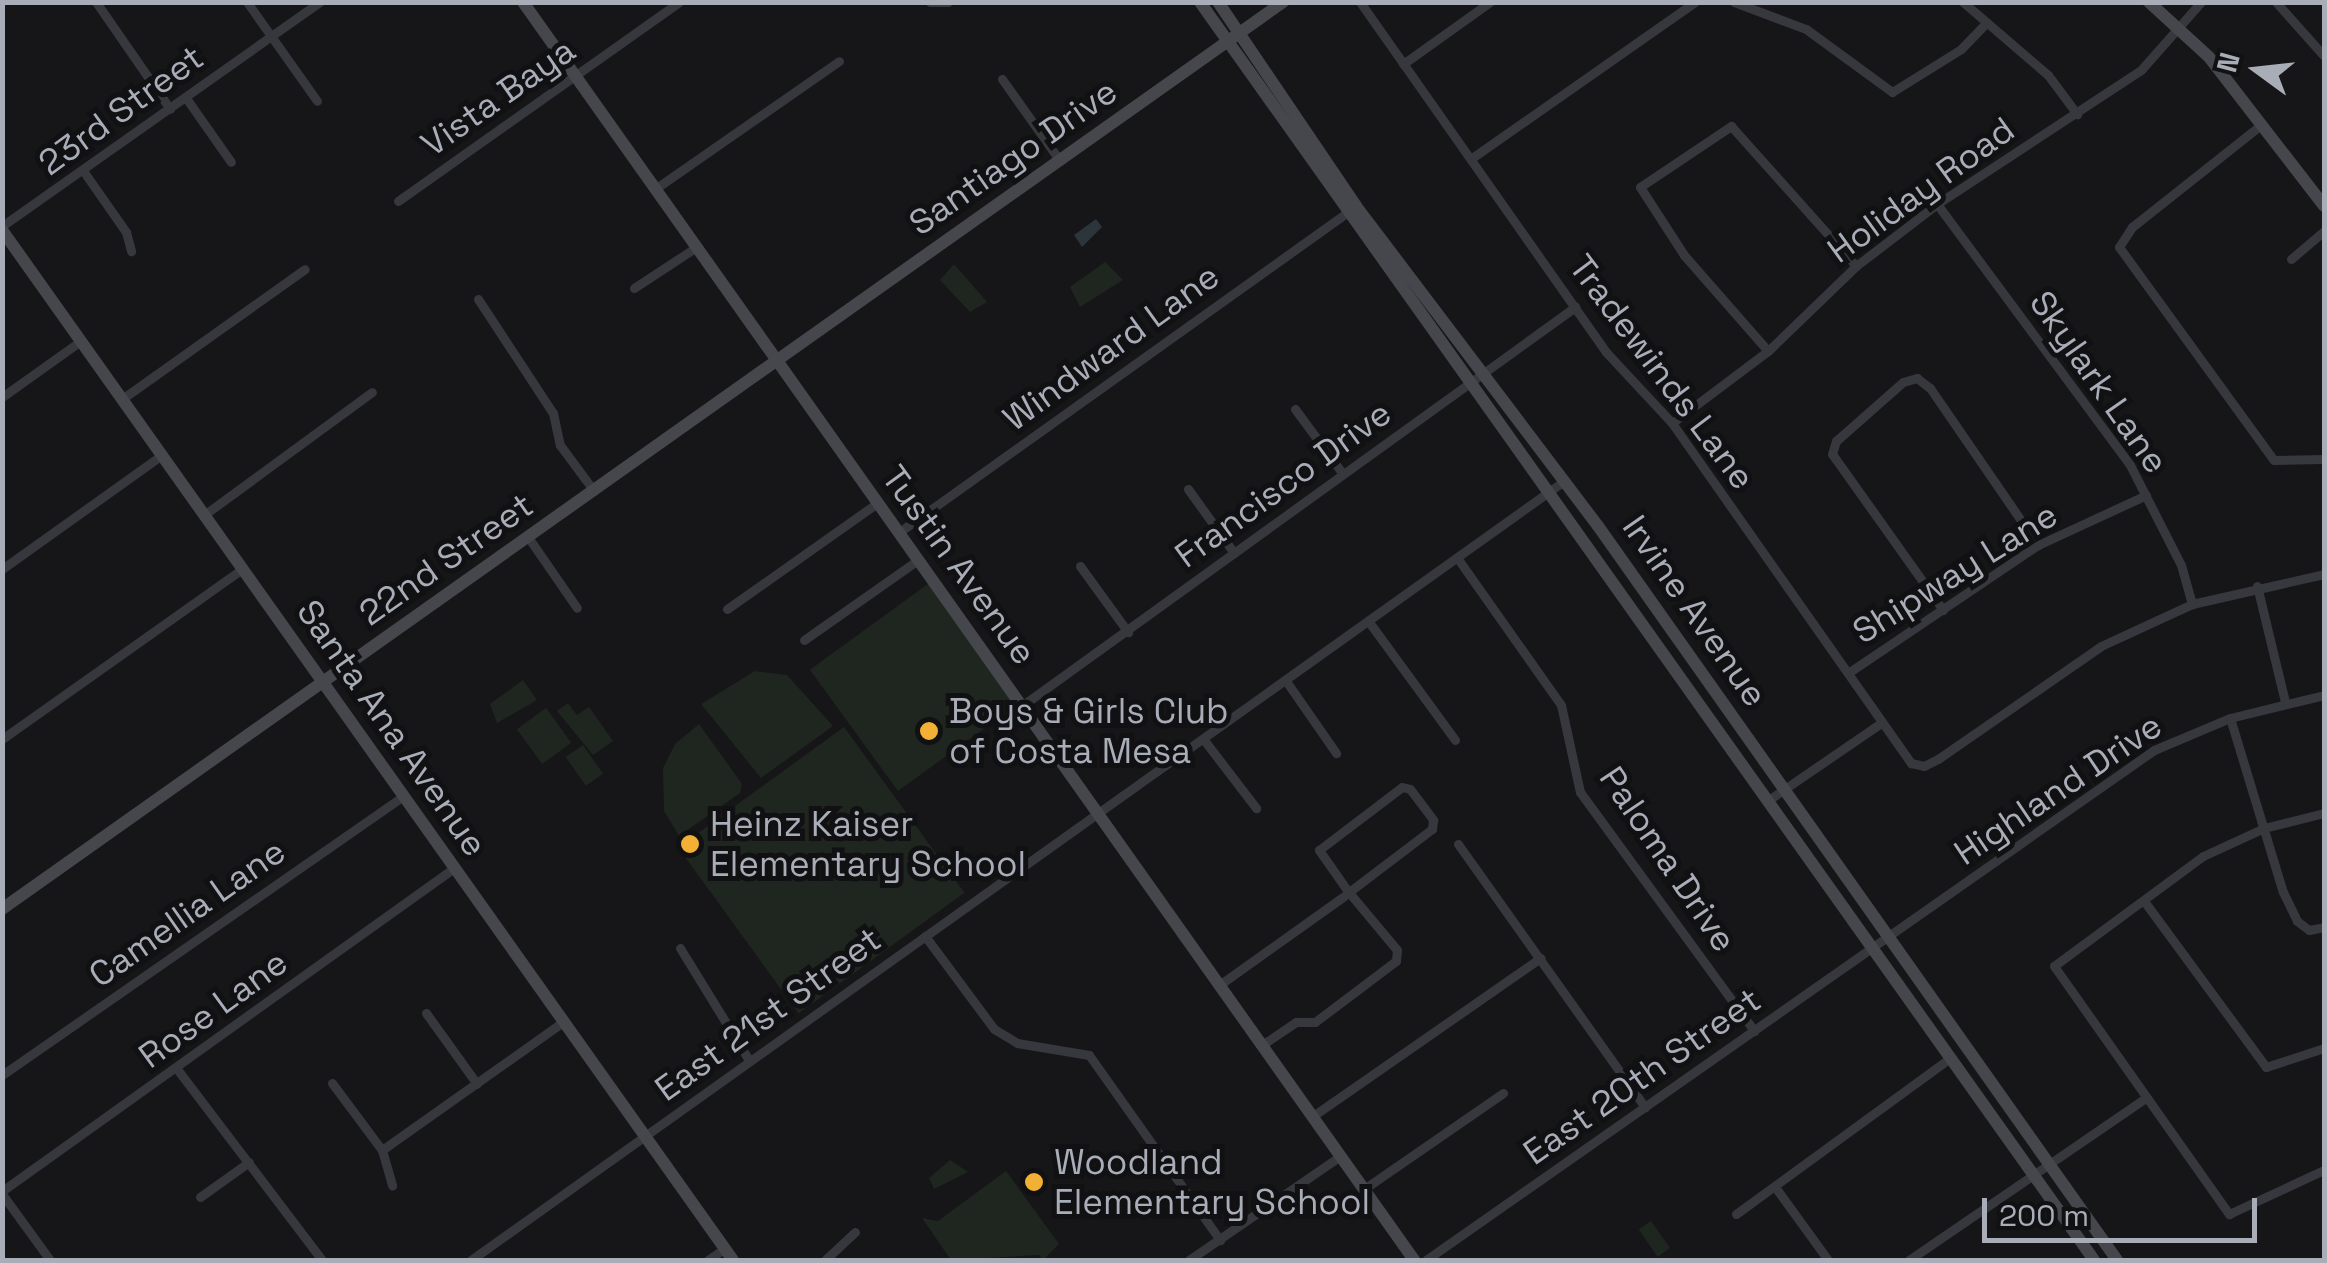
<!DOCTYPE html>
<style>
body{margin:0}
#map{position:relative;width:2327px;height:1263px;overflow:hidden;background:#161618;font-family:"Space Grotesk",sans-serif}
div>[style]{position:absolute}
[style*='--x']{left:calc(var(--x)*1px);top:calc(var(--y)*1px);width:calc(var(--w)*1px);rotate:calc(var(--a)*1deg)}
.green>*{inset:0;background:#1e261f;transform-origin:0 0}
.water>*{inset:0;background:#2c353c}
.street>*{height:9px;margin:-4.5px;padding:0 4.5px;transform-origin:4.5px;border-radius:4.5px;background:#37383d}
.secondary>*{height:12px;margin:-6px;padding:0 6px;transform-origin:6px;border-radius:6px;background:#45474d}
.dots>*{width:28px;height:28px;translate:-50% -50%;box-sizing:border-box;border:5px solid #111113;border-radius:50%}
span{translate:-50% -50%;white-space:nowrap;text-align:center;line-height:1.15;-webkit-text-stroke:10px #111113;paint-order:stroke}
.street-label{font-size:35px;color:#a8adb8}
.poi-label{font-size:35px;color:#a8adb8}
.left{translate:0 -50%;text-align:left}
.frame{position:absolute;inset:0;border:5px solid #a8adb8;pointer-events:none}
.north{position:absolute;left:2207px;top:20px;width:100px;height:100px;-webkit-text-stroke:8px #111113;paint-order:stroke;rotate:285deg;font-size:28px;font-weight:700;line-height:40px;text-align:center;color:#a8adb8}
.north::after{content:'';display:block;margin:auto;width:35px;height:45px;background:#a8adb8;clip-path:polygon(50% 0,100% 100%,50% 72%,0 100%)}
.scale{position:absolute;left:1982px;top:1198px;width:275px;height:45px;box-sizing:border-box;border:5px solid #a8adb8;border-top:0;padding-left:12px;font-size:30px;line-height:35px;white-space:nowrap;color:#a8adb8;-webkit-text-stroke:8px #111113;paint-order:stroke}
</style>
<div id="map">
<div class="green">
<div style="clip-path:polygon(1105px 262px,1123px 280px,1080px 307px,1070px 287px)"></div>
<div style="clip-path:polygon(954px 264px,987px 302px,970px 312px,940px 280px)"></div>
<div style="left:932px;top:581px;width:150px;height:151px;rotate:54deg"></div>
<div style="clip-path:polygon(755px 671px,787px 675px,833px 726px,761px 778px,701px 704px)"></div>
<div style="clip-path:polygon(523px 680px,537px 700px,497px 723px,490px 704px)"></div>
<div style="clip-path:polygon(568px 703px,577px 715px,589px 707px,613px 741px,593px 755px,557px 711px)"></div>
<div style="left:546px;top:708px;width:43px;height:36px;rotate:54deg"></div>
<div style="clip-path:polygon(699px 724px,742px 784px,740px 793px,679px 836px,664px 811px,663px 768px,675px 744px)"></div>
<div style="left:844px;top:727px;width:205px;height:205px;rotate:54deg"></div>
<div style="left:583px;top:745px;width:35px;height:21px;rotate:55deg"></div>
<div style="clip-path:polygon(950px 1160px,968px 1172px,934px 1189px,929px 1178px)"></div>
<div style="clip-path:polygon(1006px 1171px,1059px 1244px,1043px 1260px,1039px 1255px,951px 1260px,922px 1218px,938px 1221px)"></div>
<div style="left:1651px;top:1221px;width:33px;height:15px;rotate:55deg"></div>
</div>
<div class="water">
<div style="clip-path:polygon(1096px 219px,1102px 227px,1082px 247px,1074px 235px)"></div>
</div>
<div class="street">
<div style="--x:96;--y:2;--w:130;--a:55.3"></div>
<div style="--x:247;--y:2;--w:121;--a:54.7"></div>
<div style="--x:930;--y:2;--w:18;--a:0"></div>
<div style="--x:1360;--y:2;--w:428;--a:54.9"></div>
<div style="--x:1606;--y:352;--w:97;--a:47.1"></div>
<div style="--x:1672;--y:423;--w:416;--a:54.9"></div>
<div style="--x:1911;--y:763;--w:13;--a:13"></div>
<div style="--x:1924;--y:766;--w:16;--a:-27"></div>
<div style="--x:1938;--y:759;--w:198;--a:-34.7"></div>
<div style="--x:2101;--y:646;--w:100;--a:-24.8"></div>
<div style="--x:2192;--y:604;--w:135;--a:-12.8"></div>
<div style="--x:1734;--y:2;--w:77;--a:20.6"></div>
<div style="--x:1806;--y:29;--w:107;--a:36.2"></div>
<div style="--x:1892;--y:92;--w:81;--a:-31.9"></div>
<div style="--x:1961;--y:49;--w:37;--a:-46"></div>
<div style="--x:1963;--y:2;--w:112;--a:40.7"></div>
<div style="--x:2048;--y:75;--w:49;--a:53.4"></div>
<div style="--x:2276;--y:2;--w:72;--a:48.4"></div>
<div style="--x:1403;--y:64;--w:107;--a:-35.5"></div>
<div style="--x:1002;--y:79;--w:100;--a:54.7"></div>
<div style="--x:186;--y:98;--w:78;--a:54.9"></div>
<div style="--x:2262;--y:124;--w:166;--a:141.6"></div>
<div style="--x:2132;--y:227;--w:24;--a:123"></div>
<div style="--x:2119;--y:247;--w:263;--a:54"></div>
<div style="--x:2274;--y:460;--w:50;--a:-1.1"></div>
<div style="--x:1472;--y:158;--w:272;--a:-35"></div>
<div style="--x:84;--y:172;--w:73;--a:55"></div>
<div style="--x:126;--y:232;--w:20;--a:75"></div>
<div style="--x:655;--y:189;--w:224;--a:-34.8"></div>
<div style="--x:398;--y:201;--w:344;--a:-35.3"></div>
<div style="--x:1937;--y:204;--w:325;--a:53.5"></div>
<div style="--x:2130;--y:465;--w:112;--a:63"></div>
<div style="--x:2181;--y:565;--w:41;--a:74.2"></div>
<div style="--x:2;--y:226;--w:389;--a:-35.2"></div>
<div style="--x:2291;--y:259;--w:43;--a:-40.3"></div>
<div style="--x:634;--y:288;--w:73;--a:-33.3"></div>
<div style="--x:478;--y:299;--w:136;--a:56.7"></div>
<div style="--x:553;--y:413;--w:33;--a:78"></div>
<div style="--x:560;--y:445;--w:57;--a:53.5"></div>
<div style="--x:1768;--y:351;--w:128;--a:-131.2"></div>
<div style="--x:1684;--y:255;--w:81;--a:-122.9"></div>
<div style="--x:1640;--y:187;--w:110;--a:-33.8"></div>
<div style="--x:1731;--y:126;--w:188;--a:48.2"></div>
<div style="--x:2;--y:397;--w:95;--a:-35.5"></div>
<div style="--x:122;--y:399;--w:224;--a:-35.4"></div>
<div style="--x:1295;--y:409;--w:81;--a:53.6"></div>
<div style="--x:1672;--y:423;--w:120;--a:-36.9"></div>
<div style="--x:1768;--y:351;--w:122;--a:-44"></div>
<div style="--x:1856;--y:266;--w:102;--a:-37.4"></div>
<div style="--x:1937;--y:204;--w:244;--a:-33.3"></div>
<div style="--x:2141;--y:70;--w:91;--a:-48.6"></div>
<div style="--x:1188;--y:489;--w:79;--a:54.3"></div>
<div style="--x:204;--y:515;--w:208;--a:-36.2"></div>
<div style="--x:898;--y:533;--w:558;--a:-35.51"></div>
<div style="--x:528;--y:537;--w:86;--a:55.4"></div>
<div style="--x:1458;--y:559;--w:179;--a:54.8"></div>
<div style="--x:1561;--y:705;--w:89;--a:77.7"></div>
<div style="--x:1580;--y:792;--w:296;--a:53.9"></div>
<div style="--x:1080;--y:566;--w:82;--a:54"></div>
<div style="--x:2;--y:569;--w:196;--a:-35.5"></div>
<div style="--x:2257;--y:586;--w:119;--a:76.4"></div>
<div style="--x:727;--y:609;--w:184;--a:-35.2"></div>
<div style="--x:1943;--y:610;--w:191;--a:-125.4"></div>
<div style="--x:1832;--y:454;--w:14;--a:-73"></div>
<div style="--x:1836;--y:441;--w:89;--a:-41.4"></div>
<div style="--x:1903;--y:382;--w:15;--a:-16"></div>
<div style="--x:1917;--y:378;--w:16;--a:38"></div>
<div style="--x:1930;--y:388;--w:191;--a:55.5"></div>
<div style="--x:1369;--y:622;--w:146;--a:53.9"></div>
<div style="--x:804;--y:640;--w:139;--a:-35.1"></div>
<div style="--x:1848;--y:673;--w:229;--a:-34"></div>
<div style="--x:2038;--y:545;--w:119;--a:-24.8"></div>
<div style="--x:1286;--y:681;--w:88;--a:55.2"></div>
<div style="--x:1023;--y:705;--w:681;--a:-35.79"></div>
<div style="--x:2230;--y:718;--w:182;--a:73.1"></div>
<div style="--x:2283;--y:892;--w:32;--a:64"></div>
<div style="--x:2297;--y:921;--w:15;--a:37"></div>
<div style="--x:2309;--y:930;--w:15;--a:-11"></div>
<div style="--x:2;--y:739;--w:294;--a:-35.3"></div>
<div style="--x:1204;--y:740;--w:86;--a:52.6"></div>
<div style="--x:1770;--y:799;--w:135;--a:-34.4"></div>
<div style="--x:2324;--y:813;--w:62;--a:166"></div>
<div style="--x:2264;--y:828;--w:67;--a:155.3"></div>
<div style="--x:2203;--y:856;--w:185;--a:143.6"></div>
<div style="--x:2054;--y:966;--w:304;--a:54.8"></div>
<div style="--x:2229;--y:1214;--w:105;--a:-24.9"></div>
<div style="--x:1458;--y:844;--w:323;--a:54.6"></div>
<div style="--x:2144;--y:901;--w:206;--a:53.7"></div>
<div style="--x:2266;--y:1067;--w:61;--a:-18.1"></div>
<div style="--x:925;--y:936;--w:116;--a:53.4"></div>
<div style="--x:994;--y:1029;--w:27;--a:31"></div>
<div style="--x:1017;--y:1043;--w:73;--a:9.5"></div>
<div style="--x:1089;--y:1055;--w:227;--a:54.7"></div>
<div style="--x:680;--y:948;--w:132;--a:58.4"></div>
<div style="--x:1218;--y:986;--w:155;--a:-35.5"></div>
<div style="--x:426;--y:1013;--w:87;--a:54.3"></div>
<div style="--x:1262;--y:1045;--w:41;--a:-34.1"></div>
<div style="--x:1296;--y:1022;--w:19;--a:0"></div>
<div style="--x:1315;--y:1022;--w:101;--a:-37"></div>
<div style="--x:1396;--y:961;--w:11;--a:-85"></div>
<div style="--x:1397;--y:950;--w:78;--a:-129.8"></div>
<div style="--x:1347;--y:890;--w:49;--a:-125"></div>
<div style="--x:1319;--y:850;--w:104;--a:-37.2"></div>
<div style="--x:1402;--y:787;--w:8;--a:14"></div>
<div style="--x:1410;--y:789;--w:39;--a:53"></div>
<div style="--x:1433;--y:820;--w:9;--a:96"></div>
<div style="--x:1432;--y:829;--w:104;--a:142.8"></div>
<div style="--x:177;--y:1069;--w:240;--a:52.8"></div>
<div style="--x:2;--y:1075;--w:489;--a:-34.8"></div>
<div style="--x:332;--y:1083;--w:84;--a:53.3"></div>
<div style="--x:382;--y:1150;--w:37;--a:74"></div>
<div style="--x:1313;--y:1116;--w:277;--a:-34.8"></div>
<div style="--x:382;--y:1150;--w:222;--a:-35.3"></div>
<div style="--x:1775;--y:1187;--w:90;--a:54"></div>
<div style="--x:1364;--y:1189;--w:169;--a:-34.6"></div>
<div style="--x:2;--y:1191;--w:556;--a:-35.55"></div>
<div style="--x:2;--y:1194;--w:82;--a:54"></div>
<div style="--x:200;--y:1197;--w:60;--a:-35.5"></div>
<div style="--x:1736;--y:1214;--w:266;--a:-36.1"></div>
<div style="--x:471;--y:1260;--w:1342;--a:-35.48"></div>
<div style="--x:708;--y:1260;--w:19;--a:-35"></div>
<div style="--x:825;--y:1260;--w:41;--a:-43"></div>
<div style="--x:1189;--y:1260;--w:182;--a:-34.5"></div>
<div style="--x:1426;--y:1260;--w:889;--a:-35.01"></div>
<div style="--x:2154;--y:750;--w:82;--a:-22.8"></div>
<div style="--x:2230;--y:718;--w:97;--a:-13.7"></div>
<div style="--x:1909;--y:1260;--w:288;--a:-34.4"></div>
</div>
<div class="secondary">
<div style="--x:523;--y:2;--w:1542;--a:54.69"></div>
<div style="--x:1200;--y:2;--w:1543;--a:54.6"></div>
<div style="--x:1218;--y:2;--w:246;--a:55.9"></div>
<div style="--x:1356;--y:206;--w:401;--a:52.9"></div>
<div style="--x:1598;--y:526;--w:899;--a:54.74"></div>
<div style="--x:2149;--y:2;--w:81;--a:42.5"></div>
<div style="--x:2209;--y:57;--w:188;--a:52.3"></div>
<div style="--x:2;--y:230;--w:1263;--a:54.64"></div>
<div style="--x:2;--y:909;--w:1570;--a:-35.3"></div>
</div>
<div class="dots">
<div style="left:929px;top:731px;background:#f2b134"></div>
<div style="left:690px;top:844px;background:#f2b134"></div>
<div style="left:1034px;top:1182px;background:#f2b134"></div>
</div>
<div class="street-label">
<span style="left:498px;top:97px;rotate:-35deg">Vista Baya</span>
<span style="left:121px;top:110px;rotate:-36deg">23rd Street</span>
<span style="left:1013px;top:157px;rotate:-35deg">Santiago Drive</span>
<span style="left:1921px;top:190px;rotate:-36deg">Holiday Road</span>
<span style="left:1111px;top:347px;rotate:-36deg">Windward Lane</span>
<span style="left:1662px;top:372px;rotate:53deg">Tradewinds Lane</span>
<span style="left:2099px;top:382px;rotate:55deg">Skylark Lane</span>
<span style="left:1283px;top:484px;rotate:-36deg">Francisco Drive</span>
<span style="left:446px;top:559px;rotate:-35deg">22nd Street</span>
<span style="left:959px;top:565px;rotate:54deg">Tustin Avenue</span>
<span style="left:1955px;top:573px;rotate:-32deg">Shipway Lane</span>
<span style="left:1695px;top:611px;rotate:55deg">Irvine Avenue</span>
<span style="left:392px;top:728px;rotate:55deg">Santa Ana Avenue</span>
<span style="left:2058px;top:789px;rotate:-34deg">Highland Drive</span>
<span style="left:1668px;top:859px;rotate:56deg">Paloma Drive</span>
<span style="left:187px;top:913px;rotate:-35deg">Camellia Lane</span>
<span style="left:213px;top:1009px;rotate:-36deg">Rose Lane</span>
<span style="left:768px;top:1014px;rotate:-36deg">East 21st Street</span>
<span style="left:1642px;top:1076px;rotate:-35deg">East 20th Street</span>
</div>
<div class="poi-label">
<span class="left" style="left:949px;top:731px">Boys &amp; Girls Club<br>of Costa Mesa</span>
<span class="left" style="left:710px;top:844px">Heinz Kaiser<br>Elementary School</span>
<span class="left" style="left:1054px;top:1182px">Woodland<br>Elementary School</span>
</div>
<div class="frame"></div>
<div class="north">N</div>
<div class="scale">200 m</div>
</div>
